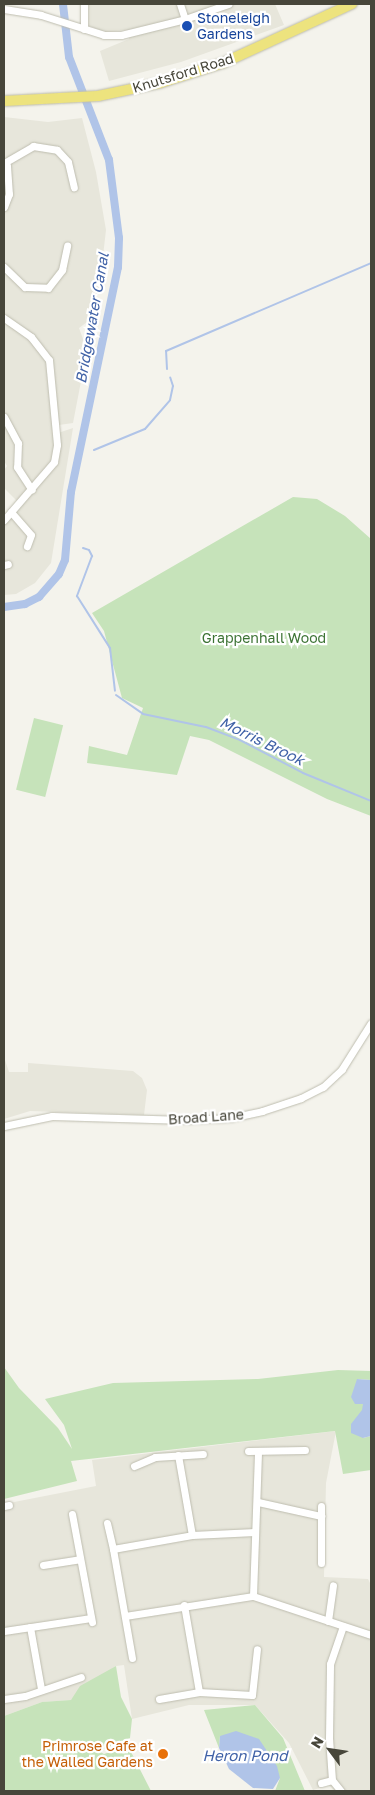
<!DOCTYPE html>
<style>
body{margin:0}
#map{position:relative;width:375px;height:1795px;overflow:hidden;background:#f4f3ec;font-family:"Golos Text",sans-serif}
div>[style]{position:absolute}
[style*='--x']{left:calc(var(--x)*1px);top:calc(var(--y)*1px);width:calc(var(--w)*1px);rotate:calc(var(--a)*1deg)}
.residential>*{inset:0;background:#e7e6db}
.green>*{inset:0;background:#c6e3ba;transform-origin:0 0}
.water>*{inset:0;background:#b0c4e8}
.stream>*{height:2px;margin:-1px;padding:0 1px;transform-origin:1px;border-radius:1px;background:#b0c4e8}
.canal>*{height:8px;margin:-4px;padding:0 4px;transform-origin:4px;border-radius:4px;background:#b0c4e8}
.roads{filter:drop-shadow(0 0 1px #bebdaf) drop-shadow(0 0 1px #bebdaf)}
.minor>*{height:7px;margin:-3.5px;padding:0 3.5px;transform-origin:3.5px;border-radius:3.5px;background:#fff}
.highway>*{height:10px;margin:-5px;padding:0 5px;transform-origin:5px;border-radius:5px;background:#ede37e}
.dots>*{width:14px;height:14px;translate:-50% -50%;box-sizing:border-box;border:2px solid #fff;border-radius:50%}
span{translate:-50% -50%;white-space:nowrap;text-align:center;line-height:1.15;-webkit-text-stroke:4.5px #fff;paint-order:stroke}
.transit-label{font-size:14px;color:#164399}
.left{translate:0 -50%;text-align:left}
.street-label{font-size:14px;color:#47463a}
.park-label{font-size:14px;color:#3c7334}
.food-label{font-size:14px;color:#c56008}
.right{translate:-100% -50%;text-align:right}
.water-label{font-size:15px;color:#4062a7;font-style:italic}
.frame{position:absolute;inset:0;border:5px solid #47463a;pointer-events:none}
.north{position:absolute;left:305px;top:1725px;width:50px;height:50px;-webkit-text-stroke:4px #fff;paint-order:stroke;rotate:301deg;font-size:14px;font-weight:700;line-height:20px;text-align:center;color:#47463a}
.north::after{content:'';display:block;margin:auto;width:18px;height:22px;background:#47463a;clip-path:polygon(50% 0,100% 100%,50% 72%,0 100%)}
</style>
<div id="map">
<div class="residential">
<div style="clip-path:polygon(89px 4px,275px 4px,284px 25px,181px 62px,109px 81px,100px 51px,129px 39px,128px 30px,105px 32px,89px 26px)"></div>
<div style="clip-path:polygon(4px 117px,48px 122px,82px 118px,96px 172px,106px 230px,100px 282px,91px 319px,79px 328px,87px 350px,73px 423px,59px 425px,58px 433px,73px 428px,51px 563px,35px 583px,16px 594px,4px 595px,4px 523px,21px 505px,4px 488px,4px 470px,7px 466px,4px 461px)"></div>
<div style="clip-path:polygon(4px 1057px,9px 1072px,28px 1072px,28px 1063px,133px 1071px,142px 1078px,147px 1090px,144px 1115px,30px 1111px,4px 1119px)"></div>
<div style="clip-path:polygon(336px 1431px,326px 1483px,324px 1577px,368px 1579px,371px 1585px,371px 1791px,335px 1791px,329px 1785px,313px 1790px,289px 1743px,255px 1705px,189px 1705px,132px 1719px,124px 1665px,116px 1666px,71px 1700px,42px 1702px,4px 1716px,4px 1504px,96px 1486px,92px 1460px)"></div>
</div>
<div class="green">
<div style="clip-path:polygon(293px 497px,317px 499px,345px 516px,371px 539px,371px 816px,327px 799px,209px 740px,190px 736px,177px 775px,87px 763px,89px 746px,127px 755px,143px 708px,122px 698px,104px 631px,92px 613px)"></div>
<div style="left:34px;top:718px;width:30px;height:74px;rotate:14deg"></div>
<div style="clip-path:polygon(4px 1367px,19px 1388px,58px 1428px,72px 1449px,64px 1425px,45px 1399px,113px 1383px,258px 1379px,338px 1370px,371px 1371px,371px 1380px,357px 1379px,363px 1403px,363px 1438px,371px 1436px,371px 1470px,343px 1474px,335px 1431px,71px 1461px,77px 1481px,4px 1499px)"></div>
<div style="clip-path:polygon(116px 1666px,121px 1697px,132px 1719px,130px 1738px,99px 1751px,104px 1754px,128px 1746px,151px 1791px,4px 1791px,4px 1716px,42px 1702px,71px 1700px,80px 1686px)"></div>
<div style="clip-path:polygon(255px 1705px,283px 1738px,305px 1791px,275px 1791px,280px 1778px,220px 1736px,219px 1748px,204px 1710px)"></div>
</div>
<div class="water">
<div style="clip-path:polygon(357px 1379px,371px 1380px,371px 1436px,363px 1438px,351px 1433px,351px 1424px,362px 1410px,363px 1404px,355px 1404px,351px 1397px)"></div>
<div style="clip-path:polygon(236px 1731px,259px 1739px,277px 1766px,280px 1778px,273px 1789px,253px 1788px,229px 1769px,219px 1748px,220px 1736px)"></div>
</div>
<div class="stream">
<div style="--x:167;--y:369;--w:18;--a:-93"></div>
<div style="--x:166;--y:351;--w:223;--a:-23.2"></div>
<div style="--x:94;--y:450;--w:55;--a:-22.4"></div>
<div style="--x:145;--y:429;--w:38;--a:-49"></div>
<div style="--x:170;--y:400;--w:14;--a:-78"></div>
<div style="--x:173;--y:386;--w:9;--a:-108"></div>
<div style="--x:83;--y:548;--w:6;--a:18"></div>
<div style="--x:89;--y:550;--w:7;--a:63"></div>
<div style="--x:92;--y:556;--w:43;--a:110.6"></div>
<div style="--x:77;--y:596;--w:62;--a:57.6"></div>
<div style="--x:110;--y:648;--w:43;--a:83.4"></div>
<div style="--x:116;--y:695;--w:33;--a:35"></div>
<div style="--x:143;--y:714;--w:64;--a:11.7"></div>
<div style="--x:206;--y:727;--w:36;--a:21"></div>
<div style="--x:240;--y:740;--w:71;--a:27.6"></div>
<div style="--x:303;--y:773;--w:74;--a:22.4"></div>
</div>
<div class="canal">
<div style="--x:4;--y:607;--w:21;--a:-8"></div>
<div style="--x:25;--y:604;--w:16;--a:-27"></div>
<div style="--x:39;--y:597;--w:30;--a:-49"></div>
<div style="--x:59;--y:574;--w:15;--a:-67"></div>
<div style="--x:65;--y:560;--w:68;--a:-85"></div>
<div style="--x:71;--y:492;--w:230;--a:-78.2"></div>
<div style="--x:118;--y:267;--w:29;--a:-88"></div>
<div style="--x:119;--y:238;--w:79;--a:-97.3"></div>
<div style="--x:109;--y:160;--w:110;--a:-111.2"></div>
<div style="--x:69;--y:57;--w:53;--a:-96.5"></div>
</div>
<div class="roads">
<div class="minor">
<div style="--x:180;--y:4;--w:16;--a:72"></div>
<div style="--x:4;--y:9;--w:37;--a:9"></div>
<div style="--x:41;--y:15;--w:66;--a:17.6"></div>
<div style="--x:104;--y:35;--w:17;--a:0"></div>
<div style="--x:121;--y:35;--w:66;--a:-14"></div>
<div style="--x:185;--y:19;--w:46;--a:-19.2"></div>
<div style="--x:84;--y:29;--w:25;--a:-90"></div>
<div style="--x:4;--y:163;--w:34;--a:-30"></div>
<div style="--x:33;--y:146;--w:24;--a:9"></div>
<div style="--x:57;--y:150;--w:16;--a:47"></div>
<div style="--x:68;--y:162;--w:26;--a:77"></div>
<div style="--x:4;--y:163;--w:4;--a:45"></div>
<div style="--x:7;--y:166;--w:28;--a:86"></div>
<div style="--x:9;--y:194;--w:14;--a:111"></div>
<div style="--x:4;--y:267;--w:29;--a:44"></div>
<div style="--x:25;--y:287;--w:23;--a:2"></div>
<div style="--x:48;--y:288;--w:23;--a:-52"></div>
<div style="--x:62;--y:270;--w:25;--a:-78"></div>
<div style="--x:4;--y:318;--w:33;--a:35"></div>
<div style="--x:31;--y:337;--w:29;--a:52"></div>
<div style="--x:49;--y:360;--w:85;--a:84.6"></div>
<div style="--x:57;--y:445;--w:17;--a:100"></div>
<div style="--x:54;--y:462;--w:77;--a:130.8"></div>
<div style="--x:4;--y:417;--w:30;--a:62"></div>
<div style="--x:18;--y:443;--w:24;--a:92"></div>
<div style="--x:17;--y:467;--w:27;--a:57"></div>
<div style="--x:11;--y:512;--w:30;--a:49"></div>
<div style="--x:31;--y:535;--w:12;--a:110"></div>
<div style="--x:4;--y:565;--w:4;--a:-14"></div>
<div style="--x:4;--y:1126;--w:49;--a:-11.8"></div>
<div style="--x:52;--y:1116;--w:133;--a:1.7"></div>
<div style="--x:185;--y:1120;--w:45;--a:-2.5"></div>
<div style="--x:230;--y:1118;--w:33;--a:-12"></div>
<div style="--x:262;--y:1111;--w:41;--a:-18.4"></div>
<div style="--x:301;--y:1098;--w:25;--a:-27"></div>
<div style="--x:323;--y:1087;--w:26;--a:-43"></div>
<div style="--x:342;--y:1069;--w:54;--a:-57.8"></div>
<div style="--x:248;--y:1451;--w:57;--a:-1"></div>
<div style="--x:178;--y:1455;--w:81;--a:80.1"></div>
<div style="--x:134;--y:1466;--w:23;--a:-23"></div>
<div style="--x:155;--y:1457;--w:48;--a:-3.6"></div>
<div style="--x:258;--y:1502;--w:65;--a:12.5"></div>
<div style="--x:4;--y:1506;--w:5;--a:-11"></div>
<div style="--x:72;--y:1514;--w:110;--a:79.5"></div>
<div style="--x:107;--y:1523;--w:27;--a:77"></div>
<div style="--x:321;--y:1563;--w:57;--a:-90"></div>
<div style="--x:43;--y:1565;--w:37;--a:-9"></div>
<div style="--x:253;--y:1596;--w:145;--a:-88"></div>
<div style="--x:184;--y:1605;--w:88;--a:80.2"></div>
<div style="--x:125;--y:1616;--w:130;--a:-8.9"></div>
<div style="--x:253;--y:1596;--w:124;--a:18.3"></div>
<div style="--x:328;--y:1621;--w:36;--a:-82"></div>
<div style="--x:30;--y:1627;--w:63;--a:79.9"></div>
<div style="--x:4;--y:1631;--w:88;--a:-8.5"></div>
<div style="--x:132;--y:1658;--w:111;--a:-99.9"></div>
<div style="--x:113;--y:1549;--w:80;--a:-10"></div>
<div style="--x:192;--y:1535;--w:63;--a:-2.7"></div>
<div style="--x:4;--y:1699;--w:21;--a:-8"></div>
<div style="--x:25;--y:1696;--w:59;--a:-18.7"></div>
<div style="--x:159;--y:1699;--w:41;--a:-9.9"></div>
<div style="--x:199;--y:1692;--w:53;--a:3.2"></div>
<div style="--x:252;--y:1695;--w:46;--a:-83.8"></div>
<div style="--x:332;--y:1780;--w:42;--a:-94.1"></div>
<div style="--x:329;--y:1738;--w:74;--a:-89.2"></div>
<div style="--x:330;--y:1664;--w:40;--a:-71.1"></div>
<div style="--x:321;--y:1783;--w:11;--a:-15"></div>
<div style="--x:332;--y:1780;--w:14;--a:51"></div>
</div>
<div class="highway">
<div style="--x:4;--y:101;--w:94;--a:-3"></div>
<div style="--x:98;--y:96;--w:63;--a:-11.8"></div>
<div style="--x:160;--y:83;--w:66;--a:-17.6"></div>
<div style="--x:223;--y:63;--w:142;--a:-24.6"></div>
</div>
</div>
<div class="dots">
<div style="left:187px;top:26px;background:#1a4fb4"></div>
<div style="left:163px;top:1754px;background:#e8710a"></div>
</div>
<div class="transit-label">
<span class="left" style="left:197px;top:26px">Stoneleigh<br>Gardens</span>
</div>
<div class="street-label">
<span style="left:183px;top:73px;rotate:-17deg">Knutsford Road</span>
<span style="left:206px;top:1117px;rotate:-4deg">Broad Lane</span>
</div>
<div class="park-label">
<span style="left:264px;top:638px">Grappenhall Wood</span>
</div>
<div class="food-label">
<span class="right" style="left:153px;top:1754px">Primrose Cafe at<br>the Walled Gardens</span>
</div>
<div class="water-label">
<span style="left:92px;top:318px;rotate:-80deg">Bridgewater Canal</span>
<span style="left:262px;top:741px;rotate:26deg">Morris Brook</span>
<span style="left:245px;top:1756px">Heron Pond</span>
</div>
<div class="frame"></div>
<div class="north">N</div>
</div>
